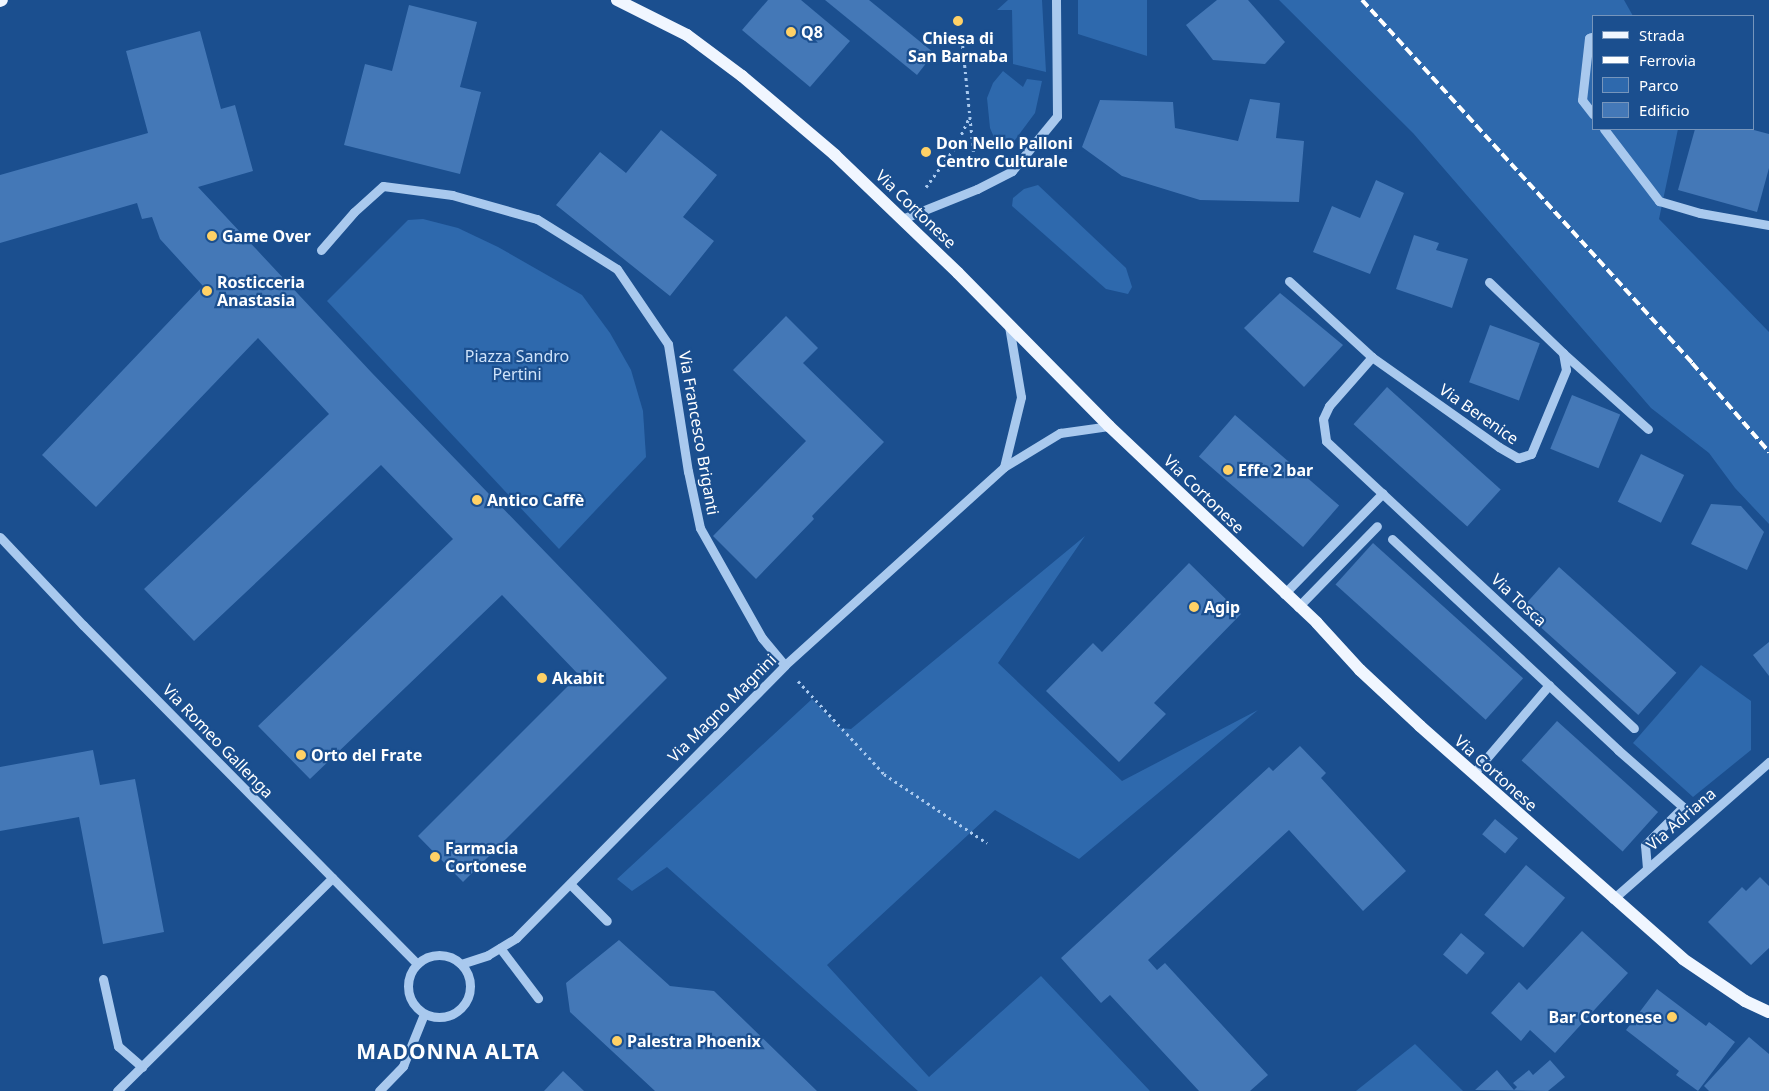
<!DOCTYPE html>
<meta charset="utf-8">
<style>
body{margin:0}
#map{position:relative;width:1769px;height:1091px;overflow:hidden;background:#1b4f8f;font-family:"Noto Sans",sans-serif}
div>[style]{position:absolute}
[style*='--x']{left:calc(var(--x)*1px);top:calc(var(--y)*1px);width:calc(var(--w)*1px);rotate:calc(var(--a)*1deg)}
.green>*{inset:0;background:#2e69ad}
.building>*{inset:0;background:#4478b7;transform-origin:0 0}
.path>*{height:3px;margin-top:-1.5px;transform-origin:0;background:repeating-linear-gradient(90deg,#a9c9ee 0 2.5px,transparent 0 6.5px)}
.minor>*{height:9px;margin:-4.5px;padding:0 4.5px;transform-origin:4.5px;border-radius:4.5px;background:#a9c9ee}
.minor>.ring{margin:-4.5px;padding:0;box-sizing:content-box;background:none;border:9px solid #a9c9ee;border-radius:50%}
.major>*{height:12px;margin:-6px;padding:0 6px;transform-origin:6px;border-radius:6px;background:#f0f6ff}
.rail>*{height:4px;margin-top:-2px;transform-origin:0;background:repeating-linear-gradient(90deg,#fff 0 9px,transparent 0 13px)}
.dots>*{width:14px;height:14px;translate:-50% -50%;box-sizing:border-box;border:2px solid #1b4f8f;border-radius:50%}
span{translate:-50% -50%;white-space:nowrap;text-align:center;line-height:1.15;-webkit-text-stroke:4.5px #1b4f8f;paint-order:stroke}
.poi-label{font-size:16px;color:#fff;font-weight:700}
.left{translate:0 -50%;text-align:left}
.right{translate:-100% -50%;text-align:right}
.street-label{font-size:16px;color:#fff}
.park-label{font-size:16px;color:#cfe3fa}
.district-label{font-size:21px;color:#fff;font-weight:700;letter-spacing:1px}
.legend{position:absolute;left:1592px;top:15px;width:162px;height:115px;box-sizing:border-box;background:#1b4f8f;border:1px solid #7695bc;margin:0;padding:6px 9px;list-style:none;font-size:15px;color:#fff}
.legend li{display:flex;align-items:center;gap:10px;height:25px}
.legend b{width:25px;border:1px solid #7695bc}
</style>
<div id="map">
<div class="green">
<div style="clip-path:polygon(1008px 0,1042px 0,1046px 72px,1013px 64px,1012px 10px,997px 10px)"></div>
<div style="clip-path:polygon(1078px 0,1147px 0,1147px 56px,1078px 34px)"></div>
<div style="clip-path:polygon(1279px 0,1624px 0,1633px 16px,1593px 16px,1593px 129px,1678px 129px,1659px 219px,1769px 332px,1769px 524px,1735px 488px,1709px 453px,1651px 408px,1413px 133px)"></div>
<div style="clip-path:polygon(1003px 71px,1023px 87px,1027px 79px,1042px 81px,1035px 113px,1012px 144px,1003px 146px,996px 142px,990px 128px,987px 98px,993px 83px)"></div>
<div style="clip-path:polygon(1038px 185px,1126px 268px,1132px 287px,1128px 294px,1106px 289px,1012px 206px,1013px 198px,1024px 189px)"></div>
<div style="clip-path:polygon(423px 219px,458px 228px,498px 247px,582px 295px,610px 333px,631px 370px,643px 411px,646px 457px,559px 549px,327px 301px,408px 220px)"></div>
<div style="clip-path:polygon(1085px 536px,998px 663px,1122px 781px,1258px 710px,1079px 859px,995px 810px,827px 965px,929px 1077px,1041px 976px,1150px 1091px,918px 1091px,667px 867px,632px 891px,617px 879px,812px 699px,840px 728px,851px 729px)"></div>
<div style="clip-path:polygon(1701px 665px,1751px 701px,1751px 750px,1693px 797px,1633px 743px)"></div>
<div style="clip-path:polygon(1415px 1044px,1463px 1091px,1356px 1091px)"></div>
</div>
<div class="building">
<div style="clip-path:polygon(768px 0,801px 0,850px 41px,810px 87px,742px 30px)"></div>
<div style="clip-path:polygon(825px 0,869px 0,934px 53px,917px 75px)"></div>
<div style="clip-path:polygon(1217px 0,1248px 0,1285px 42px,1265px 64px,1213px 60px,1186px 25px)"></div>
<div style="clip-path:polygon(409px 5px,477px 22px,460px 87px,481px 92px,460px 174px,344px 145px,365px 64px,392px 71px)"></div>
<div style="clip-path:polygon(200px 31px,221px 109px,235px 105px,253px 171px,198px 187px,372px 373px,667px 678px,463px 882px,418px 836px,579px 675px,502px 595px,310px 779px,258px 726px,453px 539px,381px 465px,194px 641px,144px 589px,329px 414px,258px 338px,96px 507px,42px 455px,203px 286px,160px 239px,152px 217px,142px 219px,137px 203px,0 243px,0 175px,148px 133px,126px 51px)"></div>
<div style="clip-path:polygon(1250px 99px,1280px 103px,1276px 138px,1304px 141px,1299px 202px,1200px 200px,1122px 176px,1082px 147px,1100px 100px,1173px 102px,1175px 128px,1238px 141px)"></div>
<div style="clip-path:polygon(1695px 129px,1750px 129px,1769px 134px,1769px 168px,1757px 212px,1678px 190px)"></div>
<div style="clip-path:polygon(661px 130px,717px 175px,683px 217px,714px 241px,670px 296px,556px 205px,600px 152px,626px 173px)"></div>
<div style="clip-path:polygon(1376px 180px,1404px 193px,1370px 274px,1313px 252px,1332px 206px,1360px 218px)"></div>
<div style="clip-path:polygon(1414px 235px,1439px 243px,1436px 250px,1468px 259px,1452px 308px,1396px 289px)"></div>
<div style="clip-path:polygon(1280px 293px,1343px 345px,1304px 387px,1244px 328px)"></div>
<div style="clip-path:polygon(786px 316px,818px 348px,803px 363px,884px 442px,812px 516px,814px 519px,756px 579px,713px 536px,806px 441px,733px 370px)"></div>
<div style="left:1490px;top:325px;width:53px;height:61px;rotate:20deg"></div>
<div style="left:1387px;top:387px;width:153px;height:50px;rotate:42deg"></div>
<div style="left:1572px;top:395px;width:52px;height:58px;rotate:22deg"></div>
<div style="left:1235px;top:415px;width:138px;height:55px;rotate:41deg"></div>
<div style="left:1641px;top:454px;width:48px;height:53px;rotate:26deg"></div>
<div style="clip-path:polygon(1711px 504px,1741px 506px,1764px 532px,1747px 570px,1691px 544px)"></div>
<div style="left:1373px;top:543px;width:202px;height:56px;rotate:42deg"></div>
<div style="clip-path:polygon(1189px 563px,1241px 614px,1154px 703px,1166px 714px,1119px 762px,1046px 691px,1093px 643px,1102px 652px)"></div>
<div style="left:1559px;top:567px;width:158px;height:57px;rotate:42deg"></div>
<div style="clip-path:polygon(1769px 642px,1769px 676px,1753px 655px)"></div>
<div style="left:1557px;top:721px;width:136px;height:53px;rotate:42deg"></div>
<div style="clip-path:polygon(1300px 746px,1326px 773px,1321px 778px,1406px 871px,1363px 911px,1289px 830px,1148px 960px,1157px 970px,1165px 963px,1268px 1075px,1250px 1091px,1199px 1091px,1110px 995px,1101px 1003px,1061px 958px,1269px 767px,1273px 771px)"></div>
<div style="clip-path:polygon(93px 750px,100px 785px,135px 779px,164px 932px,103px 944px,79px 817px,0 831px,0 767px)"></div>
<div style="left:1495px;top:819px;width:30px;height:20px;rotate:40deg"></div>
<div style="left:1526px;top:865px;width:51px;height:65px;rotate:40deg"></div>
<div style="clip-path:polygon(1760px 877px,1769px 886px,1769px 948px,1751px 965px,1708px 922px,1742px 887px,1746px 891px)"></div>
<div style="clip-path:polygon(1582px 931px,1628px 973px,1555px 1053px,1530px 1030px,1521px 1041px,1491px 1013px,1519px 982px,1527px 990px)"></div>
<div style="left:1461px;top:933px;width:31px;height:28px;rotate:40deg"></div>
<div style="clip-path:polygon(619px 940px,670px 986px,714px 991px,817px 1091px,655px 1091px,570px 1012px,566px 983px)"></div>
<div style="clip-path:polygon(1657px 989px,1706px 1026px,1709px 1022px,1735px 1042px,1698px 1091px,1676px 1075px,1679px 1071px,1626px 1030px)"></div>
<div style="clip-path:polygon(1749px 1037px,1769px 1054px,1769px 1091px,1709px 1091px,1704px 1086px)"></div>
<div style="clip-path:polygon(1550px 1060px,1565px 1077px,1548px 1091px,1475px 1090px,1497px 1070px,1514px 1090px,1517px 1087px,1513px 1083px,1529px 1070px,1533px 1075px)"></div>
<div style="clip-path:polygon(563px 1071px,584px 1091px,544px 1091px)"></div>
</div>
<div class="path">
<div style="--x:962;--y:39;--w:130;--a:84.2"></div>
<div style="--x:926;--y:187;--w:51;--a:-53.8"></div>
<div style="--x:956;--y:146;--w:31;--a:-65"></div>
<div style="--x:798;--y:681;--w:127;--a:47.2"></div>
<div style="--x:884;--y:774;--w:124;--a:33.8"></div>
</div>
<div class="minor">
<div style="--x:1591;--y:37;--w:2;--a:153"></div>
<div style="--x:1589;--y:38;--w:62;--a:96.4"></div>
<div style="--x:1582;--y:100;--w:18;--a:52"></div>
<div style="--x:1604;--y:129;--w:91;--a:52.6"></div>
<div style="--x:1659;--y:201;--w:43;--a:16.3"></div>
<div style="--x:1700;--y:213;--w:70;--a:9.9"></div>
<div style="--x:902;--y:219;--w:81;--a:-21.8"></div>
<div style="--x:977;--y:189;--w:39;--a:-27"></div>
<div style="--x:1012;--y:171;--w:71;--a:-50.7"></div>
<div style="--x:1057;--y:116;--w:116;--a:-90.5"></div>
<div style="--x:321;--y:250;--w:50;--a:-49"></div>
<div style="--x:354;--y:212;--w:39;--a:-42"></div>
<div style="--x:383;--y:186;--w:70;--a:7.4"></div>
<div style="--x:452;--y:195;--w:88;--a:15.8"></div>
<div style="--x:537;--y:219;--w:94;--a:32"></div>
<div style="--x:617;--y:269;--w:91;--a:55.8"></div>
<div style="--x:668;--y:344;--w:129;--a:81.1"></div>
<div style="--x:688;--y:471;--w:58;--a:78.1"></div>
<div style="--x:700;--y:528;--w:126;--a:60.6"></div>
<div style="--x:762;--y:638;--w:35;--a:50"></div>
<div style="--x:1289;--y:281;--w:113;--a:42.5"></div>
<div style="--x:1489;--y:282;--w:103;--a:43.8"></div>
<div style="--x:1563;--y:353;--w:17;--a:80"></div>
<div style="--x:1566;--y:370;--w:91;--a:112.6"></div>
<div style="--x:1531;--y:454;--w:14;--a:163"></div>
<div style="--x:1518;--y:458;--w:22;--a:-150"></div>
<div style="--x:1499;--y:447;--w:156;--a:-144.7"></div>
<div style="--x:1372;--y:357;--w:65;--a:131.3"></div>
<div style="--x:1329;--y:406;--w:14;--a:115"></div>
<div style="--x:1323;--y:419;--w:22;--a:82"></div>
<div style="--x:1326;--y:441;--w:421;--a:43"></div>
<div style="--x:1563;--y:353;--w:114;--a:41.8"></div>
<div style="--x:1004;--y:467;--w:72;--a:-76.3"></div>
<div style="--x:1021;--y:397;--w:72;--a:-99.6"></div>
<div style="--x:0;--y:537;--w:121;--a:46.7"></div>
<div style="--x:83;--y:625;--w:476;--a:45.4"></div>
<div style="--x:1392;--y:539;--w:309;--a:43"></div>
<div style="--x:1618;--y:750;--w:86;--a:41.2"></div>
<div style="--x:1683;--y:807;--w:54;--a:135"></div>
<div style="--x:1645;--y:845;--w:24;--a:85"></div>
<div style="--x:1284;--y:594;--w:141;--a:-45.6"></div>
<div style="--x:1298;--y:607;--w:113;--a:-45.7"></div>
<div style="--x:1473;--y:774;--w:117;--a:-49.5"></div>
<div style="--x:570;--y:884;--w:52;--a:45"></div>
<div style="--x:1613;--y:899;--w:208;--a:-41.3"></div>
<div style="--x:500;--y:948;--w:63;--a:52.8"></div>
<div class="ring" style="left:408px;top:955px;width:53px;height:53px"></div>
<div style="--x:461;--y:964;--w:28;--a:-18"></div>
<div style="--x:488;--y:955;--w:33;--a:-31"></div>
<div style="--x:516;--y:938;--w:383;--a:-45.4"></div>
<div style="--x:785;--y:665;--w:295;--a:-42.1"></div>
<div style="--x:1004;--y:467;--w:66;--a:-31.3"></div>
<div style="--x:1060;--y:433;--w:49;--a:-8.1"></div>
<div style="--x:103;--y:979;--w:69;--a:77.4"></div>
<div style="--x:118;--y:1046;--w:32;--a:41"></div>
<div style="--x:117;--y:1091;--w:303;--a:-44.7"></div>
<div style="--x:379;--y:1091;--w:35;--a:-46"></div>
<div style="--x:403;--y:1066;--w:56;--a:-68"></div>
</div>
<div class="major">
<div style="--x:617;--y:0;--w:78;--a:26.6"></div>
<div style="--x:687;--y:35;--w:69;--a:36.7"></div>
<div style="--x:742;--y:76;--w:122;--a:40.3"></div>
<div style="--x:835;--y:155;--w:170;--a:43.8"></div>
<div style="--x:958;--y:273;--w:215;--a:45.4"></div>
<div style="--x:1109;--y:426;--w:286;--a:43.4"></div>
<div style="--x:1317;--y:623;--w:64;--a:47.5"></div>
<div style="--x:1360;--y:670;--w:82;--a:43"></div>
<div style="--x:1420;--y:726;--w:351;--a:41.5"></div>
<div style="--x:1683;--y:959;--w:75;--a:34.1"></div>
<div style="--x:1745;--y:1001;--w:26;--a:25"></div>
<div style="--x:0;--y:1;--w:2;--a:-27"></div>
</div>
<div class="rail">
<div style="--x:1362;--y:0;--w:491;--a:47.7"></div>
<div style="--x:1692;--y:363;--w:118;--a:49.1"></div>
</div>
<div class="dots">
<div style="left:958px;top:21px;background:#ffd166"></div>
<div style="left:791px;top:32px;background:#ffd166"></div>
<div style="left:926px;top:152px;background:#ffd166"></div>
<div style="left:212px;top:236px;background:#ffd166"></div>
<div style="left:207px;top:291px;background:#ffd166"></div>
<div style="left:1228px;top:470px;background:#ffd166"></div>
<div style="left:477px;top:500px;background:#ffd166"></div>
<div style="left:1194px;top:607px;background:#ffd166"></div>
<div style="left:542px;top:678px;background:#ffd166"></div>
<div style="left:301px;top:755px;background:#ffd166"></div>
<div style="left:435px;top:857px;background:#ffd166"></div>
<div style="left:1672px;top:1017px;background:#ffd166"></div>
<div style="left:617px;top:1041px;background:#ffd166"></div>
</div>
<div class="poi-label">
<span class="left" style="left:801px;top:32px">Q8</span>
<span style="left:958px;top:47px">Chiesa di<br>San Barnaba</span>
<span class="left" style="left:936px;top:152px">Don Nello Palloni<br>Centro Culturale</span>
<span class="left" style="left:222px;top:236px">Game Over</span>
<span class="left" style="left:217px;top:291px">Rosticceria<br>Anastasia</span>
<span class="left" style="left:1238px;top:470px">Effe 2 bar</span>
<span class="left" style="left:487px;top:500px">Antico Caffè</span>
<span class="left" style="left:1204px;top:607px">Agip</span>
<span class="left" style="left:552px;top:678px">Akabit</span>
<span class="left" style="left:311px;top:755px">Orto del Frate</span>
<span class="left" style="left:445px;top:857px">Farmacia<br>Cortonese</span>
<span class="right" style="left:1662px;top:1017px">Bar Cortonese</span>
<span class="left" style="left:627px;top:1041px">Palestra Phoenix</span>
</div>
<div class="street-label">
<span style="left:916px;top:209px;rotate:44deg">Via Cortonese</span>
<span style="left:1479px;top:414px;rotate:35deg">Via Berenice</span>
<span style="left:699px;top:433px;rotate:80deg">Via Francesco Briganti</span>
<span style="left:1204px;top:494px;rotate:44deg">Via Cortonese</span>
<span style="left:1519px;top:600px;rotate:43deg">Via Tosca</span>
<span style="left:722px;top:708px;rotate:-45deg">Via Magno Magnini</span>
<span style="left:218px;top:741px;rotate:46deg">Via Romeo Gallenga</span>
<span style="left:1496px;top:773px;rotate:42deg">Via Cortonese</span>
<span style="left:1681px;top:819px;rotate:-41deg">Via Adriana</span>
</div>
<div class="park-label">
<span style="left:517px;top:365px">Piazza Sandro<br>Pertini</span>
</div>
<div class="district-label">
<span style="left:448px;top:1051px">MADONNA ALTA</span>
</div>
<ul class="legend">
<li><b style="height:6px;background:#f0f6ff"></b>Strada</li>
<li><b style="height:6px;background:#fff"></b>Ferrovia</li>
<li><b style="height:14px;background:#2e69ad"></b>Parco</li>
<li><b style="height:14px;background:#4478b7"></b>Edificio</li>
</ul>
</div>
